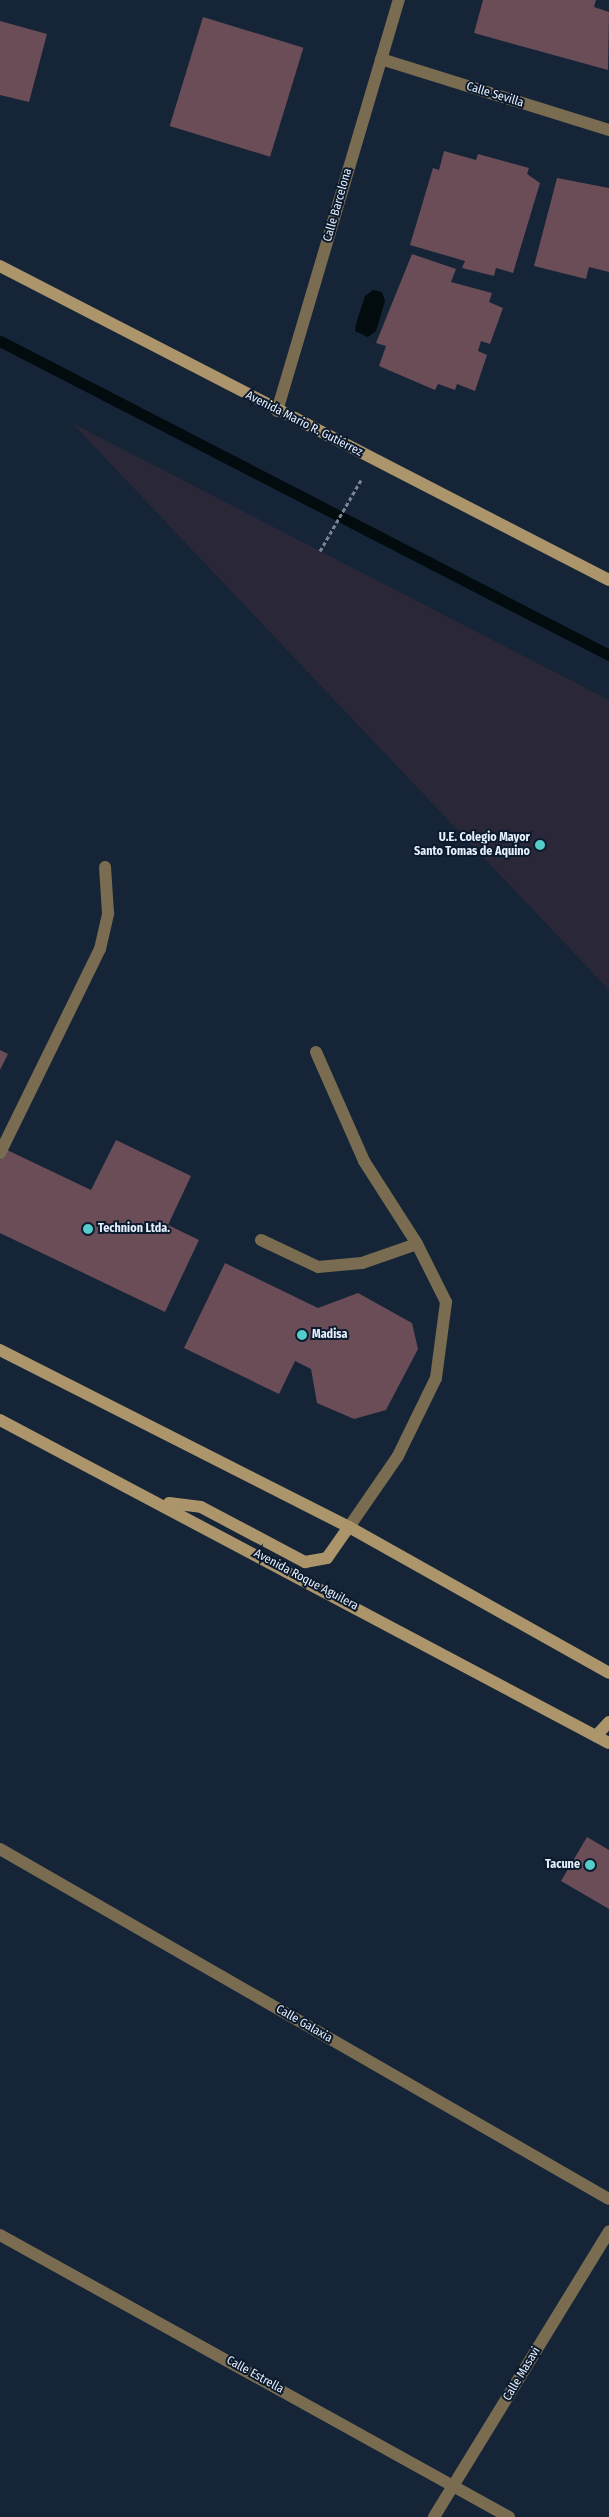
<!DOCTYPE html>
<meta charset="utf-8">
<style>
body{margin:0}
#map{position:relative;width:609px;height:2517px;overflow:hidden;background:#152437;font-family:"Fira Sans Condensed",sans-serif}
div>[style]{position:absolute}
[style*='--x']{left:calc(var(--x)*1px);top:calc(var(--y)*1px);width:calc(var(--w)*1px);rotate:calc(var(--a)*1deg)}
.education>*{inset:0;background:#2a2838}
.water>*{inset:0;background:#020b0e}
.stream>*{height:11px;margin:-5.5px;padding:0 5.5px;transform-origin:5.5px;border-radius:5.5px;background:#020b0e}
.building>*{inset:0;background:#6a4d57;transform-origin:0 0}
.path>*{height:3px;margin-top:-1.5px;transform-origin:0;background:repeating-linear-gradient(90deg,#788595 0 4px,transparent 0 6.5px)}
.lane>*{height:12px;margin:-6px;padding:0 6px;transform-origin:6px;border-radius:6px;background:#7a6c51}
.street>*{height:12px;margin:-6px;padding:0 6px;transform-origin:6px;border-radius:6px;background:#7a6c51}
.secondary>*{height:12px;margin:-6px;padding:0 6px;transform-origin:6px;border-radius:6px;background:#ac956a}
.dots>*{width:14px;height:14px;translate:-50% -50%;box-sizing:border-box;border:2px solid #0c1a2d;border-radius:50%}
span{translate:-50% -50%;white-space:nowrap;text-align:center;line-height:1.15;-webkit-text-stroke:4px #0c1a2d;paint-order:stroke}
.street-label{font-size:12px;color:#e6f0fd}
.poi-label{font-size:12px;color:#e6f0fd;font-weight:700}
.right{translate:-100% -50%;text-align:right}
.left{translate:0 -50%;text-align:left}
</style>
<div id="map">
<div class="education">
<div style="clip-path:polygon(72px 423px,609px 700px,609px 990px)"></div>
</div>
<div class="water">
<div style="clip-path:polygon(373px 290px,382px 292px,385px 301px,376px 331px,368px 337px,355px 331px,356px 324px,365px 296px)"></div>
</div>
<div class="stream">
<div style="--x:0;--y:341;--w:685;--a:27.28"></div>
</div>
<div class="building">
<div style="clip-path:polygon(483px 0,596px 0,594px 7px,609px 12px,608px 70px,474px 33px)"></div>
<div style="left:203px;top:17px;width:105px;height:114px;rotate:17deg"></div>
<div style="clip-path:polygon(0 21px,47px 34px,29px 102px,0 95px)"></div>
<div style="clip-path:polygon(444px 151px,476px 160px,478px 154px,529px 168px,527px 174px,540px 183px,513px 273px,496px 268px,494px 276px,462px 268px,465px 261px,410px 245px,433px 168px,439px 170px)"></div>
<div style="clip-path:polygon(557px 178px,609px 188px,609px 272px,589px 267px,586px 279px,534px 266px)"></div>
<div style="clip-path:polygon(412px 254px,456px 269px,451px 282px,492px 293px,489px 302px,503px 308px,490px 344px,481px 341px,478px 351px,487px 355px,475px 391px,457px 384px,455px 390px,438px 384px,435px 390px,379px 366px,386px 346px,376px 343px)"></div>
<div style="clip-path:polygon(0 1050px,8px 1054px,0 1070px)"></div>
<div style="clip-path:polygon(116px 1140px,191px 1176px,168px 1225px,199px 1240px,165px 1312px,0 1233px,0 1160px,5px 1149px,91px 1190px)"></div>
<div style="clip-path:polygon(225px 1263px,318px 1308px,358px 1293px,412px 1323px,418px 1349px,386px 1410px,354px 1419px,317px 1403px,311px 1369px,295px 1361px,279px 1394px,184px 1348px)"></div>
<div style="clip-path:polygon(587px 1837px,609px 1850px,609px 1909px,561px 1881px)"></div>
</div>
<div class="path">
<div style="--x:320;--y:551;--w:82;--a:-60"></div>
</div>
<div class="lane">
<div style="--x:316;--y:1052;--w:119;--a:66.2"></div>
<div style="--x:364;--y:1161;--w:98;--a:57.4"></div>
<div style="--x:417;--y:1244;--w:65;--a:63.4"></div>
<div style="--x:446;--y:1302;--w:77;--a:97.5"></div>
<div style="--x:436;--y:1378;--w:87;--a:116"></div>
<div style="--x:398;--y:1456;--w:86;--a:124.6"></div>
<div style="--x:261;--y:1240;--w:63;--a:25.3"></div>
<div style="--x:318;--y:1267;--w:44;--a:-5.2"></div>
<div style="--x:362;--y:1263;--w:58;--a:-19.1"></div>
</div>
<div class="street">
<div style="--x:381;--y:59;--w:239;--a:17.3"></div>
<div style="--x:277;--y:411;--w:429;--a:-73.5"></div>
<div style="--x:0;--y:1153;--w:227;--a:-63.9"></div>
<div style="--x:100;--y:949;--w:37;--a:-77"></div>
<div style="--x:108;--y:913;--w:46;--a:-93.7"></div>
<div style="--x:0;--y:1849;--w:702;--a:29.89"></div>
<div style="--x:0;--y:2235;--w:582;--a:28.99"></div>
<div style="--x:434;--y:2517;--w:335;--a:-58.5"></div>
</div>
<div class="secondary">
<div style="--x:0;--y:266;--w:685;--a:27.28"></div>
<div style="--x:0;--y:1350;--w:391;--a:26.9"></div>
<div style="--x:349;--y:1527;--w:298;--a:29.3"></div>
<div style="--x:0;--y:1420;--w:689;--a:27.94"></div>
<div style="--x:169;--y:1503;--w:32;--a:7"></div>
<div style="--x:201;--y:1507;--w:118;--a:27.9"></div>
<div style="--x:305;--y:1562;--w:22;--a:-10"></div>
<div style="--x:327;--y:1558;--w:38;--a:-55"></div>
<div style="--x:596;--y:1736;--w:19;--a:-47"></div>
</div>
<div class="dots">
<div style="left:540px;top:845px;background:#53cdc9"></div>
<div style="left:88px;top:1229px;background:#53cdc9"></div>
<div style="left:302px;top:1335px;background:#53cdc9"></div>
<div style="left:590px;top:1865px;background:#53cdc9"></div>
</div>
<div class="street-label">
<span style="left:495px;top:95px;rotate:17deg">Calle Sevilla</span>
<span style="left:338px;top:205px;rotate:-74deg">Calle Barcelona</span>
<span style="left:304px;top:424px;rotate:27deg">Avenida Mario R. Gutiérrez</span>
<span style="left:306px;top:1580px;rotate:28deg">Avenida Roque Aguilera</span>
<span style="left:304px;top:2024px;rotate:30deg">Calle Galaxia</span>
<span style="left:522px;top:2374px;rotate:-59deg">Calle Masavi</span>
<span style="left:255px;top:2375px;rotate:29deg">Calle Estrella</span>
</div>
<div class="poi-label">
<span class="right" style="left:530px;top:845px">U.E. Colegio Mayor<br>Santo Tomas de Aquino</span>
<span class="left" style="left:98px;top:1229px">Technion Ltda.</span>
<span class="left" style="left:312px;top:1335px">Madisa</span>
<span class="right" style="left:580px;top:1865px">Tacune</span>
</div>
</div>
